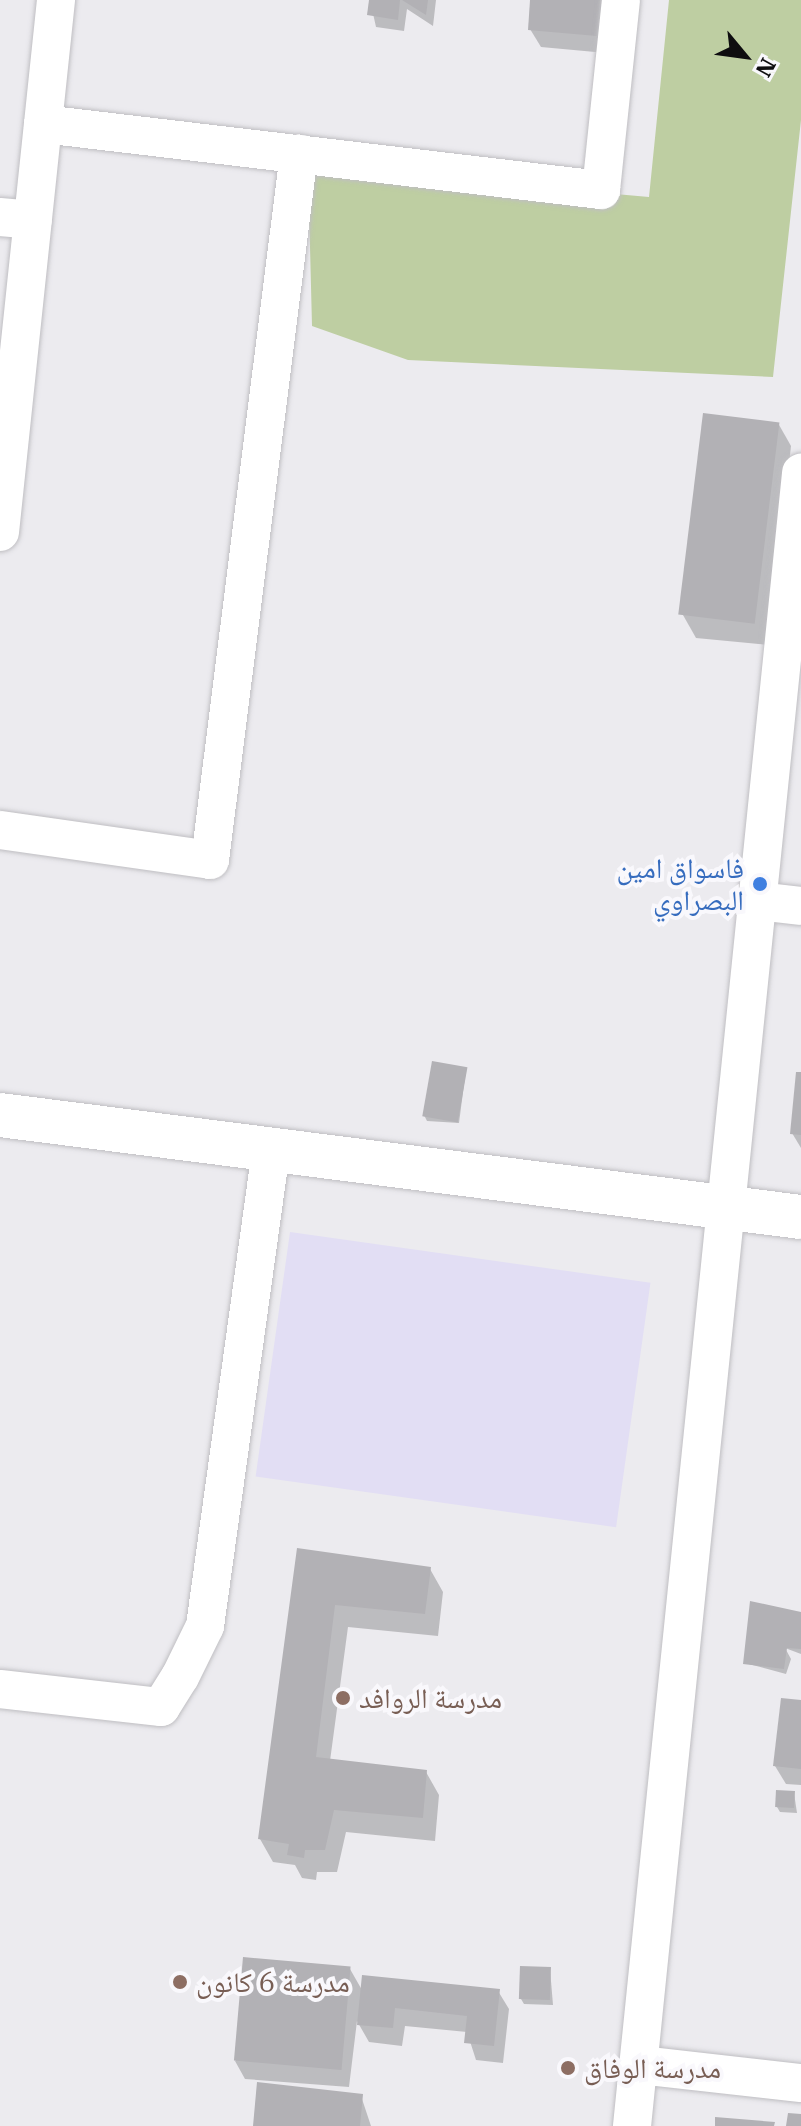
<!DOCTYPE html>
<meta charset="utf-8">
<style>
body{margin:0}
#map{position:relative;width:801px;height:2126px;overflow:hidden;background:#ecebef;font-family:"IBM Plex Serif","Noto Naskh Arabic",serif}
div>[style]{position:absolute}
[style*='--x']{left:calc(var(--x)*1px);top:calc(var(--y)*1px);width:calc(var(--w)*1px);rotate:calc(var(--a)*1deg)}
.education>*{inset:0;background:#e2def4;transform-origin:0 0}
.green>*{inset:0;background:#becea2}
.shadow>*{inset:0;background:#0003}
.building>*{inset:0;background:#b2b1b5;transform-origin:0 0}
.roads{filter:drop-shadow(0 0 2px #bfbec2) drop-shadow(0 0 2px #bfbec2)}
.minor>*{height:38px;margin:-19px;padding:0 19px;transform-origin:19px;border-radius:19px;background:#fff}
.tertiary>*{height:44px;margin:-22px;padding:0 22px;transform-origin:22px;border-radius:22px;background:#fff}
.dots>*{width:22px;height:22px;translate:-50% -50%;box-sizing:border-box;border:4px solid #f9f8fc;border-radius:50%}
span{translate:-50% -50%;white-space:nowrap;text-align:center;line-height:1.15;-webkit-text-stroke:8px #f9f8fc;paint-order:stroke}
.shop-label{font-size:28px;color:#366cbe}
.right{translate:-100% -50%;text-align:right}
.education-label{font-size:28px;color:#785e54}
.left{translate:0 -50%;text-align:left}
.north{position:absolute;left:705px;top:16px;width:80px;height:80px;-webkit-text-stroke:6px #f9f8fc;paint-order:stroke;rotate:119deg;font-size:22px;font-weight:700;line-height:32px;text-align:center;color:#0e0d0f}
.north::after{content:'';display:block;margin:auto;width:28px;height:36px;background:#0e0d0f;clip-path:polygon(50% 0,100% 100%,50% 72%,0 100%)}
</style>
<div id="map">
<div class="education">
<div style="left:290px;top:1232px;width:364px;height:247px;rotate:8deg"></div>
</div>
<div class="green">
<div style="clip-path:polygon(669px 0,801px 0,801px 120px,773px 377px,408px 360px,312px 326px,308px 167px,649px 197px)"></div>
</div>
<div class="shadow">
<div style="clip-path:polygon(370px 0,436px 0,433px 26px,407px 9px,404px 31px,376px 27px)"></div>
<div style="clip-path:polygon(532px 0,612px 0,606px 53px,541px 47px,530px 29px)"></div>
<div style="clip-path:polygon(778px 423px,791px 446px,769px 645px,696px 638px,683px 615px)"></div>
<div style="clip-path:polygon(466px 1069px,459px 1123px,427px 1121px,424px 1115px)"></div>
<div style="clip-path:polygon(801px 1074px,801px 1148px,792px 1133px)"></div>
<div style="clip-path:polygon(299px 1551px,430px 1569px,443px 1592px,438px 1636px,348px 1627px,330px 1761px,426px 1772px,439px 1795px,435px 1841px,346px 1832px,337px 1872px,317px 1872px,316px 1880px,302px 1878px,295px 1865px,273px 1862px,260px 1839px)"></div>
<div style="clip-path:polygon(752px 1603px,801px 1614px,801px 1654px,785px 1648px,791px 1659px,786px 1674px,745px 1663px)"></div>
<div style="clip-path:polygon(801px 1702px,801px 1785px,786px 1784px,775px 1766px)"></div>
<div style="clip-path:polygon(794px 1793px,797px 1813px,780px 1812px,777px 1807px)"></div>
<div style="clip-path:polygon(350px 1969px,362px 1990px,498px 1991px,509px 2009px,503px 2063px,476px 2060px,467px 2032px,405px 2026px,402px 2046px,369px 2042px,357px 2021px,349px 2087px,245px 2079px,235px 2061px)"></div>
<div style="clip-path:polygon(550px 1969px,553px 2005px,524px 2004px,521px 1999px)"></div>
<div style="clip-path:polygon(361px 2096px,371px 2126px,255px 2126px)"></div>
</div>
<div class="building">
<div style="clip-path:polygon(369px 0,400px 0,398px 20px,367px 15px)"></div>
<div style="clip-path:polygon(402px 0,428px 0,426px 15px)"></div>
<div style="clip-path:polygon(530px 0,600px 0,597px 36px,528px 30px)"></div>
<div style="left:703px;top:413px;width:77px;height:203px;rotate:7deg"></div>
<div style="left:432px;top:1061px;width:36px;height:56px;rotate:10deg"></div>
<div style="clip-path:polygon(796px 1072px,801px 1072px,801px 1135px,790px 1134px)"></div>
<div style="clip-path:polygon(297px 1548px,431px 1567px,425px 1614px,335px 1605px,316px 1757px,427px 1770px,423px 1818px,334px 1810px,325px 1850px,305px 1850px,304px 1858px,287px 1855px,289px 1844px,258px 1839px)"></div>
<div style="clip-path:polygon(750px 1601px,801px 1612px,801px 1649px,787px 1648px,784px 1669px,743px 1664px)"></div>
<div style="clip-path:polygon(781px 1698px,801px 1700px,801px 1769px,773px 1766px)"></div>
<div style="left:776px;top:1790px;width:19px;height:17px;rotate:3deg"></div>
<div style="left:243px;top:1957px;width:108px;height:104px;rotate:5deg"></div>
<div style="left:520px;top:1966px;width:31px;height:33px;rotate:2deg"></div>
<div style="clip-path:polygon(362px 1975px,500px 1989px,494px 2046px,464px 2043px,467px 2016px,395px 2008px,393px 2028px,357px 2025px)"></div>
<div style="clip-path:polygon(257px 2082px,363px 2094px,360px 2126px,253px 2126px)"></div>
<div style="clip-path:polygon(788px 2113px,801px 2114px,801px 2126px,786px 2126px)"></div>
<div style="clip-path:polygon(715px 2117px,775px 2122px,774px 2126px,715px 2126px)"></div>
</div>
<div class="roads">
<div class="minor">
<div style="--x:43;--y:124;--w:562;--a:6.75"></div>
<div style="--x:601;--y:190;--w:191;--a:-84"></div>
<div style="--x:0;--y:217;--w:33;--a:5"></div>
<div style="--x:0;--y:532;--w:535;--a:-83.99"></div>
<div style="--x:0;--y:830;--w:212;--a:8.1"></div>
<div style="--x:210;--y:860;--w:712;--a:-82.82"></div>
<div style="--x:758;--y:901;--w:43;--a:6.6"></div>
<div style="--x:0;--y:1689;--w:162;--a:6.4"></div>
<div style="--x:161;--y:1707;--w:36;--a:-58"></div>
<div style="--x:180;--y:1677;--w:57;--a:-63.9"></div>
<div style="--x:205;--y:1626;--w:482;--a:-82.1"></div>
<div style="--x:640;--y:2065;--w:162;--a:6.4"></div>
<div style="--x:632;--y:2126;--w:1662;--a:-84.16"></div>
</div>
<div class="tertiary">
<div style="--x:0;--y:1115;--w:807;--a:7.26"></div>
</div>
</div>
<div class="dots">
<div style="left:760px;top:884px;background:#3f7fe0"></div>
<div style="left:343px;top:1698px;background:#8d6e63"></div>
<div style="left:180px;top:1982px;background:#8d6e63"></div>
<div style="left:568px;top:2068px;background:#8d6e63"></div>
</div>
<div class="shop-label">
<span class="right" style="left:744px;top:884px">فاسواق امين<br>البصراوي</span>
</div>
<div class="education-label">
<span class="left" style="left:359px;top:1698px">مدرسة الروافد</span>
<span class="left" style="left:196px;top:1982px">مدرسة 6 كانون</span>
<span class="left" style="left:584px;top:2068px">مدرسة الوفاق</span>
</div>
<div class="north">N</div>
</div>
